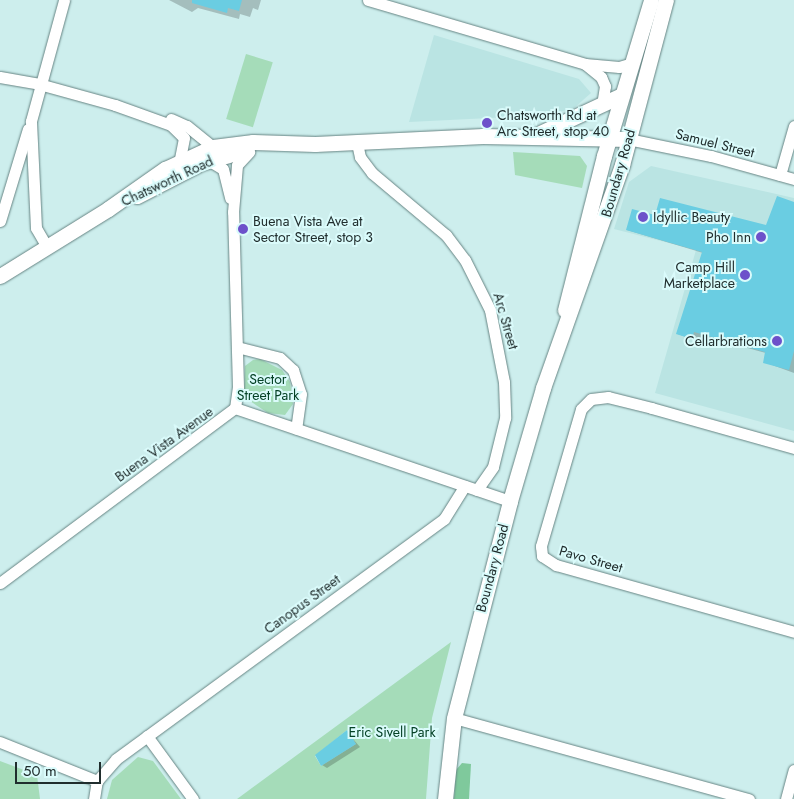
<!DOCTYPE html>
<style>
body{margin:0}
#map{position:relative;width:794px;height:799px;overflow:hidden;background:#cdeeed;font-family:Jost,sans-serif}
div>[style]{position:absolute}
[style*='--x']{left:calc(var(--x)*1px);top:calc(var(--y)*1px);width:calc(var(--w)*1px);rotate:calc(var(--a)*1deg)}
.built>*{inset:0;background:#bae4e3}
.green>*{inset:0;background:#a5dcb9;transform-origin:0 0}
.forest>*{inset:0;background:#7fc99c}
.shadow>*{inset:0;background:#0003}
.building>*{inset:0;background:#6acde2}
.roads{filter:drop-shadow(0 0 1px #668483) drop-shadow(0 0 1px #668483)}
.minor>*{height:11px;margin:-5.5px;padding:0 5.5px;transform-origin:5.5px;border-radius:5.5px;background:#fff}
.major>*{height:15px;margin:-7.5px;padding:0 7.5px;transform-origin:7.5px;border-radius:7.5px;background:#fff}
.dots>*{width:14px;height:14px;translate:-50% -50%;box-sizing:border-box;border:2px solid #dafbfb;border-radius:50%}
span{translate:-50% -50%;white-space:nowrap;text-align:center;line-height:1.15;-webkit-text-stroke:4px #dafbfb;paint-order:stroke}
.poi-label{font-size:14px;color:#202d2d}
.left{translate:0 -50%;text-align:left}
.right{translate:-100% -50%;text-align:right}
.street-label{font-size:14px;color:#202d2d}
.park-label{font-size:14px;color:#044125}
.scale{position:absolute;left:15px;top:762px;width:86px;height:22px;box-sizing:border-box;border:2px solid #202d2d;border-top:0;padding-left:6px;font-size:15px;line-height:18px;white-space:nowrap;color:#202d2d;-webkit-text-stroke:4px #dafbfb;paint-order:stroke}
</style>
<div id="map">
<div class="built">
<div style="clip-path:polygon(434px 35px,579px 79px,591px 93px,574px 108px,548px 115px,409px 122px)"></div>
<div style="clip-path:polygon(651px 166px,794px 198px,794px 431px,655px 393px,696px 250px,614px 229px,629px 182px)"></div>
</div>
<div class="green">
<div style="left:246px;top:54px;width:28px;height:68px;rotate:17deg"></div>
<div style="clip-path:polygon(513px 152px,580px 156px,587px 166px,582px 188px,515px 175px)"></div>
<div style="clip-path:polygon(260px 359px,282px 370px,290px 382px,293px 404px,285px 415px,268px 413px,244px 397px,245px 366px,253px 360px)"></div>
<div style="clip-path:polygon(evenodd,451px 642px,432px 718px,426px 799px,237px 799px,451px 642px,347px 730px,356px 744px,321px 766px,315px 756px,347px 730px)"></div>
<div style="clip-path:polygon(138px 757px,153px 761px,181px 799px,107px 799px,112px 780px)"></div>
<div style="clip-path:polygon(0 761px,37px 775px,40px 799px,0 799px)"></div>
</div>
<div class="forest">
<div style="clip-path:polygon(462px 763px,471px 764px,469px 799px,454px 799px,456px 770px)"></div>
</div>
<div class="shadow">
<div style="clip-path:polygon(169px 0,261px 0,258px 10px,253px 8px,250px 17px,240px 14px,239px 19px,198px 8px,192px 12px)"></div>
<div style="clip-path:polygon(794px 202px,794px 373px,764px 362px,766px 353px,703px 336px,701px 343px,678px 334px,703px 253px,627px 230px,656px 216px,767px 226px)"></div>
<div style="clip-path:polygon(347px 732px,360px 747px,327px 768px,322px 765px)"></div>
</div>
<div class="building">
<div style="clip-path:polygon(192px 0,242px 0,239px 11px,228px 8px,227px 13px,192px 3px)"></div>
<div style="clip-path:polygon(777px 196px,794px 202px,794px 351px,789px 370px,763px 363px,765px 352px,694px 332px,692px 339px,676px 334px,702px 252px,626px 230px,632px 209px,655px 215px,660px 198px,766px 225px)"></div>
<div style="clip-path:polygon(347px 730px,356px 744px,321px 766px,315px 755px)"></div>
</div>
<div class="roads">
<div class="minor">
<div style="--x:368;--y:0;--w:226;--a:16.4"></div>
<div style="--x:585;--y:64;--w:34;--a:5"></div>
<div style="--x:619;--y:67;--w:14;--a:-17"></div>
<div style="--x:585;--y:64;--w:21;--a:39"></div>
<div style="--x:601;--y:77;--w:10;--a:66"></div>
<div style="--x:605;--y:86;--w:18;--a:99"></div>
<div style="--x:0;--y:77;--w:40;--a:10"></div>
<div style="--x:39;--y:84;--w:79;--a:15.4"></div>
<div style="--x:115;--y:105;--w:59;--a:19.7"></div>
<div style="--x:171;--y:125;--w:18;--a:45"></div>
<div style="--x:184;--y:138;--w:21;--a:101"></div>
<div style="--x:171;--y:119;--w:17;--a:24"></div>
<div style="--x:187;--y:126;--w:33;--a:39"></div>
<div style="--x:628;--y:139;--w:85;--a:11.6"></div>
<div style="--x:711;--y:156;--w:86;--a:15.5"></div>
<div style="--x:357;--y:143;--w:14;--a:78"></div>
<div style="--x:360;--y:157;--w:20;--a:53"></div>
<div style="--x:372;--y:173;--w:97;--a:40"></div>
<div style="--x:446;--y:235;--w:31;--a:53"></div>
<div style="--x:465;--y:260;--w:56;--a:63.4"></div>
<div style="--x:490;--y:310;--w:73;--a:79"></div>
<div style="--x:504;--y:382;--w:36;--a:88"></div>
<div style="--x:505;--y:418;--w:50;--a:103.8"></div>
<div style="--x:493;--y:467;--w:28;--a:125"></div>
<div style="--x:208;--y:160;--w:17;--a:31"></div>
<div style="--x:223;--y:169;--w:30;--a:76"></div>
<div style="--x:780;--y:175;--w:51;--a:-74.1"></div>
<div style="--x:0;--y:221;--w:96;--a:-73.1"></div>
<div style="--x:47;--y:247;--w:22;--a:-120"></div>
<div style="--x:36;--y:228;--w:107;--a:-92.7"></div>
<div style="--x:31;--y:121;--w:125;--a:-74.7"></div>
<div style="--x:237;--y:347;--w:44;--a:14.3"></div>
<div style="--x:280;--y:358;--w:18;--a:43"></div>
<div style="--x:293;--y:370;--w:25;--a:72"></div>
<div style="--x:301;--y:394;--w:35;--a:98"></div>
<div style="--x:235;--y:408;--w:290;--a:18.7"></div>
<div style="--x:794;--y:448;--w:148;--a:-164.3"></div>
<div style="--x:652;--y:408;--w:45;--a:-166"></div>
<div style="--x:608;--y:397;--w:17;--a:173"></div>
<div style="--x:591;--y:399;--w:14;--a:135"></div>
<div style="--x:581;--y:409;--w:143;--a:106.3"></div>
<div style="--x:541;--y:546;--w:10;--a:84"></div>
<div style="--x:542;--y:556;--w:17;--a:33"></div>
<div style="--x:556;--y:565;--w:247;--a:15.7"></div>
<div style="--x:0;--y:583;--w:293;--a:-36.7"></div>
<div style="--x:235;--y:408;--w:21;--a:-82"></div>
<div style="--x:238;--y:387;--w:175;--a:-91.6"></div>
<div style="--x:233;--y:212;--w:47;--a:-85.1"></div>
<div style="--x:237;--y:165;--w:18;--a:-47"></div>
<div style="--x:454;--y:718;--w:306;--a:15.4"></div>
<div style="--x:147;--y:736;--w:78;--a:53.9"></div>
<div style="--x:0;--y:742;--w:105;--a:21.9"></div>
<div style="--x:94;--y:799;--w:18;--a:-81"></div>
<div style="--x:97;--y:781;--w:29;--a:-49"></div>
<div style="--x:116;--y:759;--w:406;--a:-36.2"></div>
<div style="--x:444;--y:519;--w:39;--a:-58"></div>
<div style="--x:786;--y:799;--w:30;--a:-75"></div>
</div>
<div class="major">
<div style="--x:540;--y:133;--w:90;--a:-24.9"></div>
<div style="--x:137;--y:196;--w:72;--a:-27.3"></div>
<div style="--x:201;--y:163;--w:37;--a:-16"></div>
<div style="--x:0;--y:276;--w:127;--a:-31.8"></div>
<div style="--x:108;--y:209;--w:70;--a:-35.1"></div>
<div style="--x:165;--y:169;--w:53;--a:-24.6"></div>
<div style="--x:213;--y:147;--w:40;--a:-7.1"></div>
<div style="--x:253;--y:142;--w:62;--a:1.8"></div>
<div style="--x:315;--y:144;--w:168;--a:-2.7"></div>
<div style="--x:483;--y:136;--w:145;--a:1.2"></div>
<div style="--x:565;--y:310;--w:159;--a:-75.8"></div>
<div style="--x:604;--y:156;--w:163;--a:-73.2"></div>
<div style="--x:445;--y:799;--w:81;--a:-83.7"></div>
<div style="--x:454;--y:718;--w:224;--a:-75.5"></div>
<div style="--x:510;--y:501;--w:118;--a:-73.7"></div>
<div style="--x:543;--y:388;--w:237;--a:-70.5"></div>
<div style="--x:622;--y:165;--w:171;--a:-75.1"></div>
</div>
</div>
<div class="dots">
<div style="left:487px;top:123px;background:#6d51ca"></div>
<div style="left:643px;top:217px;background:#6d51ca"></div>
<div style="left:243px;top:229px;background:#6d51ca"></div>
<div style="left:761px;top:237px;background:#6d51ca"></div>
<div style="left:745px;top:275px;background:#6d51ca"></div>
<div style="left:777px;top:341px;background:#6d51ca"></div>
</div>
<div class="poi-label">
<span class="left" style="left:497px;top:123px">Chatsworth Rd at<br>Arc Street, stop 40</span>
<span class="left" style="left:653px;top:217px">Idyllic Beauty</span>
<span class="left" style="left:253px;top:229px">Buena Vista Ave at<br>Sector Street, stop 3</span>
<span class="right" style="left:751px;top:237px">Pho Inn</span>
<span class="right" style="left:735px;top:275px">Camp Hill<br>Marketplace</span>
<span class="right" style="left:767px;top:341px">Cellarbrations</span>
</div>
<div class="street-label">
<span style="left:715px;top:143px;rotate:14deg">Samuel Street</span>
<span style="left:618px;top:173px;rotate:-74deg">Boundary Road</span>
<span style="left:167px;top:181px;rotate:-25deg">Chatsworth Road</span>
<span style="left:506px;top:321px;rotate:74deg">Arc Street</span>
<span style="left:164px;top:444px;rotate:-36deg">Buena Vista Avenue</span>
<span style="left:591px;top:559px;rotate:16deg">Pavo Street</span>
<span style="left:492px;top:568px;rotate:-75deg">Boundary Road</span>
<span style="left:302px;top:604px;rotate:-36deg">Canopus Street</span>
</div>
<div class="park-label">
<span style="left:268px;top:387px">Sector<br>Street Park</span>
<span style="left:392px;top:732px">Eric Sivell Park</span>
</div>
<div class="scale">50 m</div>
</div>
